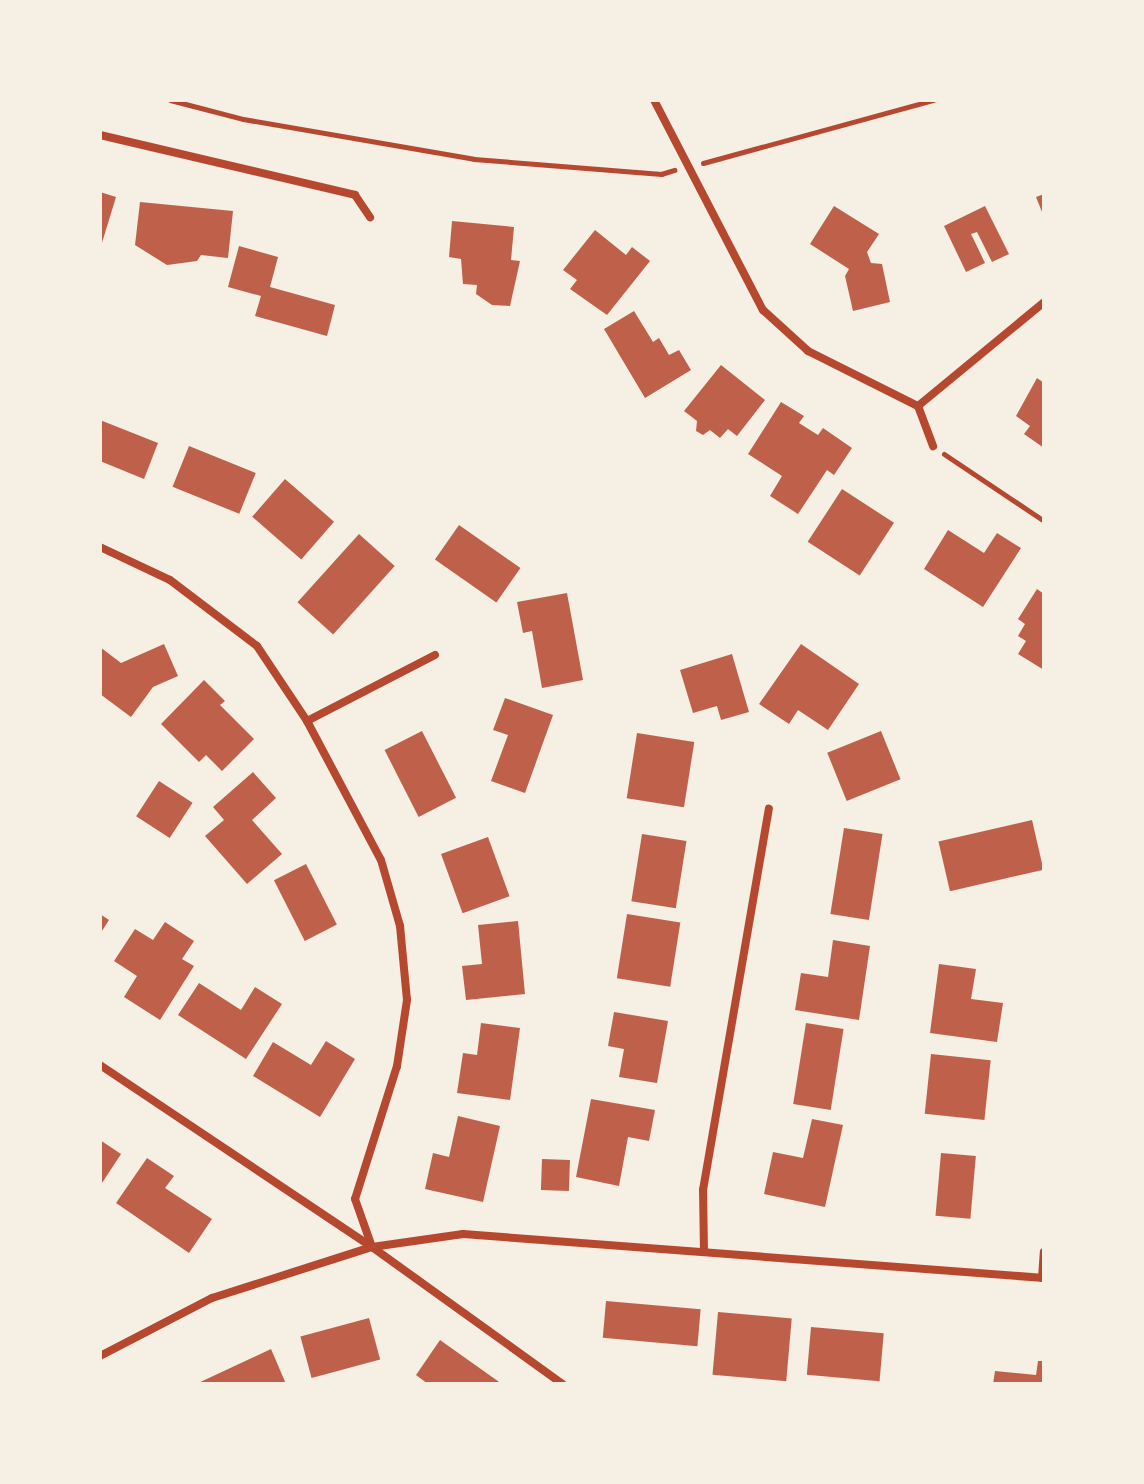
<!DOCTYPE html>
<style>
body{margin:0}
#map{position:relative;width:1144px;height:1484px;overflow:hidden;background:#f6efe4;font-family:Helvetica,sans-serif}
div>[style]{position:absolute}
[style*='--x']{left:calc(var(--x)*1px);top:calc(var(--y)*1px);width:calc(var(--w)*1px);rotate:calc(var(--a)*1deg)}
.building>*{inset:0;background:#bf614a;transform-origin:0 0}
.path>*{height:5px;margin:-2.5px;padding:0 2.5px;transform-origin:2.5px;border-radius:2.5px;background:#b5482f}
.minor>*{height:8px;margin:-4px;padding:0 4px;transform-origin:4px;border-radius:4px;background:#b5482f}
span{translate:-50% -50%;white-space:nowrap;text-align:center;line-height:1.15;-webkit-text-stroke:6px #f6efe4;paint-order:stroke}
.frame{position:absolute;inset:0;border:102px solid #f6efe4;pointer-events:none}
</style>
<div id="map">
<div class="building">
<div style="clip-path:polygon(100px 192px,116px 197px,101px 246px,100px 245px)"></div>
<div style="clip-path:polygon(1044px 194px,1044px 217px,1036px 197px)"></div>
<div style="clip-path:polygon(140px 202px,233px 211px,228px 258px,201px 255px,197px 261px,167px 265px,135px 245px)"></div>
<div style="clip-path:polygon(834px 206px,879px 234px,867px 252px,871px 263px,882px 264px,890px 302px,853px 311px,845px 276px,849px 269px,810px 244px)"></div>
<div style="clip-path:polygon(985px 206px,1009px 254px,992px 262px,977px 232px,971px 234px,985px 263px,966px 272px,944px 226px)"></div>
<div style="clip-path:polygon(452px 221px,514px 227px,511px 260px,520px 261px,510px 306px,492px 305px,476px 294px,477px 285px,463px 284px,461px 259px,449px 257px)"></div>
<div style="clip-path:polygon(595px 230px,626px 255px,632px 247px,650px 261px,607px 315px,570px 289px,577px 280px,563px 270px)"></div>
<div style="clip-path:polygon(239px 246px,278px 257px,270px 287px,335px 305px,327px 336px,255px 316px,261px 296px,228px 287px)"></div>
<div style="clip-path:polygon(634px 311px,653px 342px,659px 338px,669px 355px,679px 350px,691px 370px,645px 398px,604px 329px)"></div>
<div style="clip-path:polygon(721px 365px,765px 400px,737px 436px,728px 429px,720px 438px,710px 430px,703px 435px,696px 431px,697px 421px,684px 411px)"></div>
<div style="clip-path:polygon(1037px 378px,1044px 383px,1044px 448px,1024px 434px,1030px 426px,1016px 416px)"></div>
<div style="clip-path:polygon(781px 402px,804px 416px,799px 423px,818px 435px,823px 428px,852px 448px,834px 475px,827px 470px,798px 514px,770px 496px,782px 476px,748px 454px)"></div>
<div style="clip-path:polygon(100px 420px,158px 443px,144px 479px,100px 461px)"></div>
<div style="left:189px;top:446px;width:72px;height:44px;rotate:22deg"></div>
<div style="left:285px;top:479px;width:65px;height:50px;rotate:41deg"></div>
<div style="left:842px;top:489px;width:62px;height:63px;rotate:33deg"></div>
<div style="left:459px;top:525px;width:75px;height:42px;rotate:35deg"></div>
<div style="clip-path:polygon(948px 530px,984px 553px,997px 533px,1021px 548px,983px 607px,924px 569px)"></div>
<div style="left:359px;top:534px;width:48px;height:92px;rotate:42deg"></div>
<div style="clip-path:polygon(1037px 589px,1044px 594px,1044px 670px,1018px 654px,1026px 641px,1018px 636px,1025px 624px,1018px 619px)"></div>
<div style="clip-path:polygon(567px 593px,583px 680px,542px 688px,532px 631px,523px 633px,517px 602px)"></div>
<div style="clip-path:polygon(164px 644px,178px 676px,153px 687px,131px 717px,100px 694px,100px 647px,121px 663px)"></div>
<div style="clip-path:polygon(801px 644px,859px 684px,828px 730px,798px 710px,789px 724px,759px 704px)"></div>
<div style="clip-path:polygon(732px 654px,749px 712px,721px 720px,717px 706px,693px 713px,680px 670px)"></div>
<div style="clip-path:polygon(204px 680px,225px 701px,220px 705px,254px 739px,222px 771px,206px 755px,199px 762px,161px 724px)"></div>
<div style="clip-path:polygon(505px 698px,553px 715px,525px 793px,491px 781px,508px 735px,493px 730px)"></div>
<div style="left:422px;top:731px;width:75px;height:42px;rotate:63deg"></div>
<div style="left:881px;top:731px;width:52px;height:58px;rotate:68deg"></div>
<div style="left:637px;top:733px;width:58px;height:66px;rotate:9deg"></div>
<div style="clip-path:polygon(253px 772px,276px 798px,252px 820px,282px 854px,247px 884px,205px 836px,224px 820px,213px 807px)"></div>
<div style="left:159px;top:781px;width:40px;height:42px;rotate:33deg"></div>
<div style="left:1032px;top:820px;width:51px;height:96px;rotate:77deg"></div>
<div style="left:844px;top:828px;width:39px;height:87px;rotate:9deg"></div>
<div style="left:642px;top:834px;width:45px;height:68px;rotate:9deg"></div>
<div style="left:488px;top:837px;width:63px;height:50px;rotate:70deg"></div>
<div style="left:306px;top:864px;width:68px;height:36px;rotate:63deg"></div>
<div style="clip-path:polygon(100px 914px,109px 920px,100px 934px)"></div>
<div style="left:627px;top:914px;width:54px;height:65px;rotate:9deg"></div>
<div style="clip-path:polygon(518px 921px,525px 994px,466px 1000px,462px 966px,482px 964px,478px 925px)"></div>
<div style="clip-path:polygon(165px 922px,194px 941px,182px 959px,194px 966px,160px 1020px,124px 997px,137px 976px,114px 961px,135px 929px,153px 940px)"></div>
<div style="clip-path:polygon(833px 940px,870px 946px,859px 1020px,795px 1010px,801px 973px,828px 977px)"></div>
<div style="clip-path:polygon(939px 964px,976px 969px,971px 999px,1003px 1003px,997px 1042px,930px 1033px)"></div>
<div style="clip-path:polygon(199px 983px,241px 1010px,255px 987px,282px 1004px,246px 1059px,178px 1015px)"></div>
<div style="clip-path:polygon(614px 1012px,668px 1021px,657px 1083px,619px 1077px,624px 1049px,608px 1046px)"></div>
<div style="clip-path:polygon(481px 1023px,520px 1028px,510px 1100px,457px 1093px,463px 1053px,477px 1055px)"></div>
<div style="left:806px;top:1023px;width:38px;height:82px;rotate:9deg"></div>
<div style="clip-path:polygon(326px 1041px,355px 1059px,320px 1117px,253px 1076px,273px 1042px,311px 1065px)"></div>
<div style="left:931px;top:1054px;width:60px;height:60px;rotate:6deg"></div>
<div style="clip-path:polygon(591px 1099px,655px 1110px,649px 1141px,628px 1137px,619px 1186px,576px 1177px)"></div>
<div style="clip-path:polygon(458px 1116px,500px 1126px,483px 1202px,425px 1189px,433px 1153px,449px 1157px)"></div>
<div style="clip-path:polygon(812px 1119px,843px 1125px,825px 1207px,764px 1194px,773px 1152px,803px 1158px)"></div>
<div style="clip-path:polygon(100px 1140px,121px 1154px,100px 1186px)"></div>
<div style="left:941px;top:1153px;width:35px;height:63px;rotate:5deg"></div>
<div style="clip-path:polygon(147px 1158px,174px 1176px,165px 1188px,212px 1219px,189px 1253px,116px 1203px)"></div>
<div style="left:542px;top:1159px;width:28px;height:31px;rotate:2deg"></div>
<div style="left:606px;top:1301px;width:95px;height:37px;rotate:5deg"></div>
<div style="left:718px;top:1312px;width:74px;height:63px;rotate:5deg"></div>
<div style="left:369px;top:1318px;width:43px;height:71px;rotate:75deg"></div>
<div style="left:811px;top:1327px;width:73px;height:48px;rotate:5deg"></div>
<div style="clip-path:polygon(440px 1340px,502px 1384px,428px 1384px,416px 1375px)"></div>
<div style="clip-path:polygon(271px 1349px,286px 1384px,196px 1384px)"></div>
<div style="clip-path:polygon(1038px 1361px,1044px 1361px,1044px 1384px,993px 1384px,995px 1371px,1036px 1375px)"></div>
</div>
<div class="path">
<div style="--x:170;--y:100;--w:75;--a:14.6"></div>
<div style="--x:243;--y:119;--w:234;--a:9.8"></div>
<div style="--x:474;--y:159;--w:188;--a:4.6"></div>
<div style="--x:661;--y:174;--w:14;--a:-17"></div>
<div style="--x:703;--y:163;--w:239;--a:-15.3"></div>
<div style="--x:944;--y:454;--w:120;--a:33.8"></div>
</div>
<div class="minor">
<div style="--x:654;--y:100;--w:237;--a:62.6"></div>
<div style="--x:763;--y:310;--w:61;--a:42.3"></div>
<div style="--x:808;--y:351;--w:123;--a:26.6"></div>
<div style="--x:918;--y:406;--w:163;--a:-39.5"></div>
<div style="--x:100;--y:135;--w:262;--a:13.2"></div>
<div style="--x:355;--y:195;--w:27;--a:56"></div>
<div style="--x:918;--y:406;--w:43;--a:69.4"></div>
<div style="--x:100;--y:547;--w:77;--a:25.2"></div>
<div style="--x:170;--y:580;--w:109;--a:37.2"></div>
<div style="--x:257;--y:646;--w:90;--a:56.3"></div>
<div style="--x:307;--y:721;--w:157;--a:62"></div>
<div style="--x:381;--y:860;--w:69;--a:73.9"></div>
<div style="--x:400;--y:926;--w:74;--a:84.6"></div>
<div style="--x:407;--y:1000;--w:67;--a:98.6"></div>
<div style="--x:397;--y:1066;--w:139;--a:107.5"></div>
<div style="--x:355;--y:1199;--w:51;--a:70.5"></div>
<div style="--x:307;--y:721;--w:144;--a:-27.3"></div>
<div style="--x:100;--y:1065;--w:327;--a:33.8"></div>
<div style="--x:372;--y:1247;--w:235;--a:35.7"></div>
<div style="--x:704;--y:1252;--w:62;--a:-90.9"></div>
<div style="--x:703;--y:1190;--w:387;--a:-80.2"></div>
<div style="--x:1042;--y:1278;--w:26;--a:-86"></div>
<div style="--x:100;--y:1356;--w:126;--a:-27.4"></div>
<div style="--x:212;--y:1298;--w:168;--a:-17.7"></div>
<div style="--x:372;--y:1247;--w:92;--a:-8.1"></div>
<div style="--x:463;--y:1234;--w:583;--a:4.33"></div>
</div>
<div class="frame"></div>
</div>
